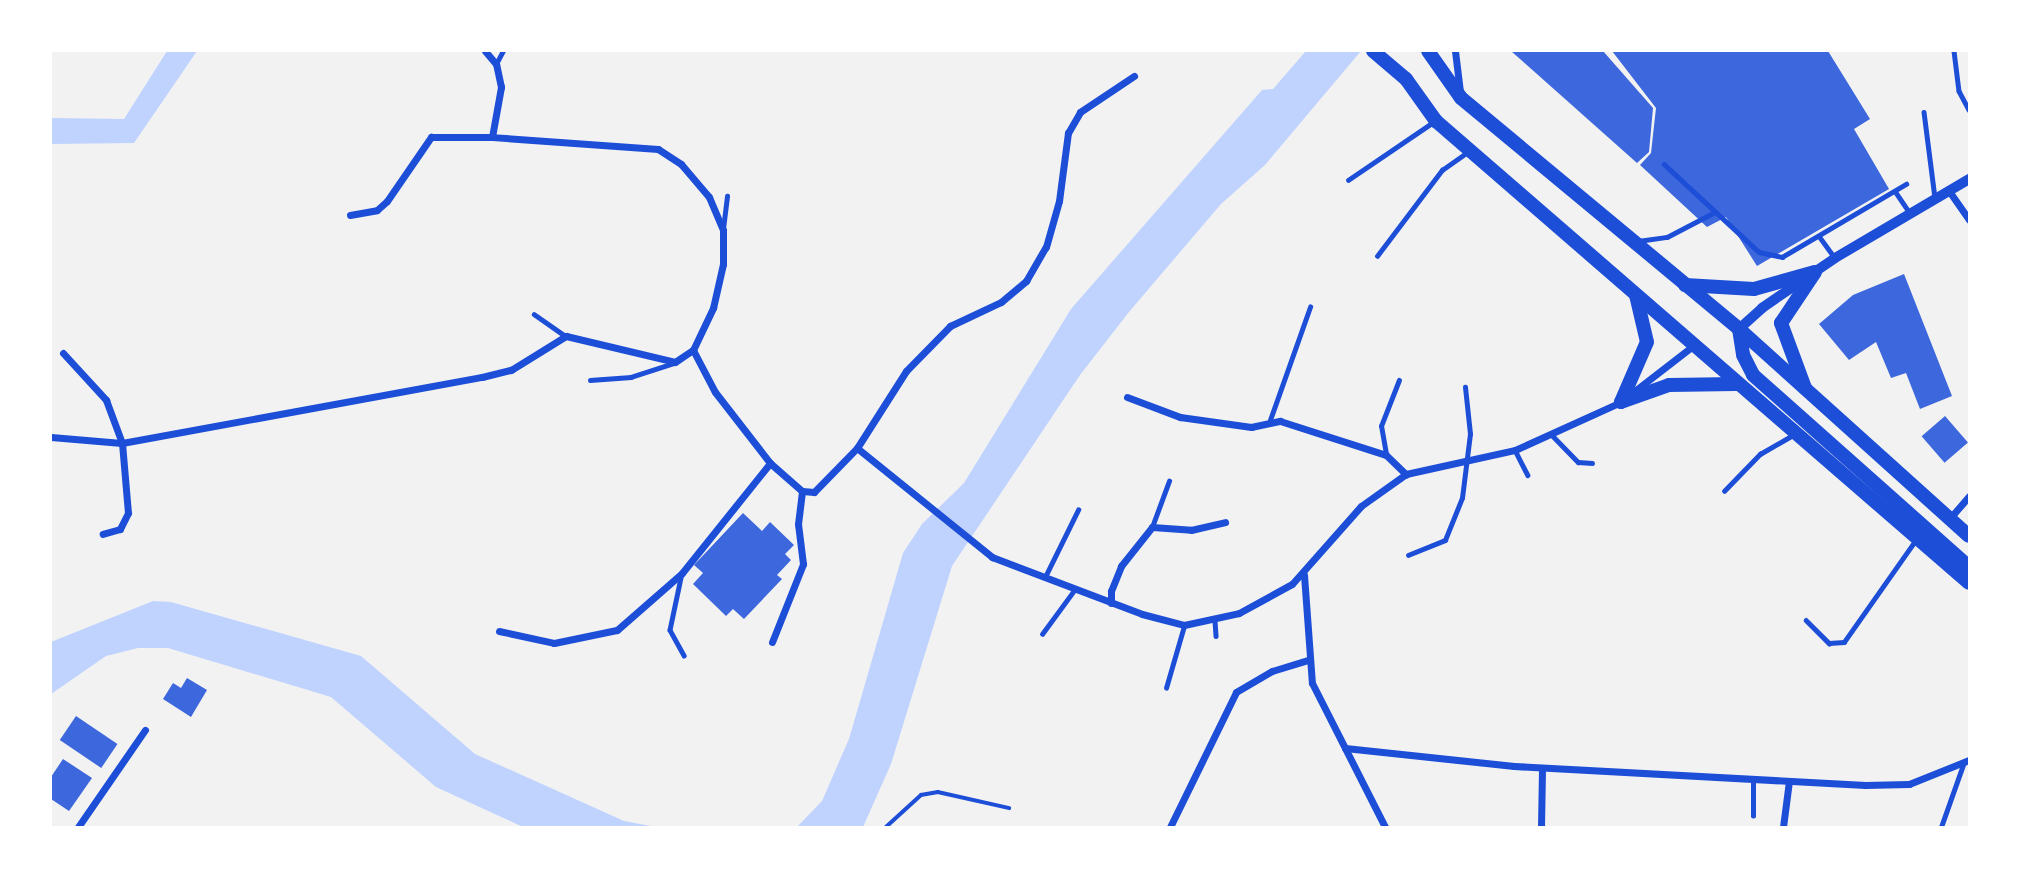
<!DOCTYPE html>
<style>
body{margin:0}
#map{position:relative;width:2020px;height:878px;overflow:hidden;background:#f2f2f2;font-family:"Golos Text",sans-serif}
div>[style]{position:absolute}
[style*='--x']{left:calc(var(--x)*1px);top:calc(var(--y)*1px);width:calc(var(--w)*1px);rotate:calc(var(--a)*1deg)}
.water>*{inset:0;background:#bfd3fe}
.building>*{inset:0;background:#3d67dc;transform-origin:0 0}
.path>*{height:3.5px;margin:-1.75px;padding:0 1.75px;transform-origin:1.75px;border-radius:1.75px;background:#1d4ed8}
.service>*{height:4.5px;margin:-2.25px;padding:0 2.25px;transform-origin:2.25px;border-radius:2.25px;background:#1d4ed8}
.minor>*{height:7px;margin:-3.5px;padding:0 3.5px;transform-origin:3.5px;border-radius:3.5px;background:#1d4ed8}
.tertiary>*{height:10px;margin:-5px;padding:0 5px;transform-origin:5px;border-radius:5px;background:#1d4ed8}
.trunk>*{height:14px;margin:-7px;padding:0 7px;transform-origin:7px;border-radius:7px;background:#1d4ed8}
span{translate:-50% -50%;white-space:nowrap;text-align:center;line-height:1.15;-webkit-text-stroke:5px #fff;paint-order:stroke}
.frame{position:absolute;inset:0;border:52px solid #fff;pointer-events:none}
</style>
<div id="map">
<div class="water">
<div style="clip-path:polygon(167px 51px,197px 51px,134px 143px,51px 144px,51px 118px,124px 119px)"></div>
<div style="clip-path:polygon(1306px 51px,1361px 51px,1265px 165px,1221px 204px,1129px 312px,1080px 375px,952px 566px,891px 764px,863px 827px,797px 827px,822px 801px,849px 739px,903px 553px,922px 524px,964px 483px,1071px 309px,1262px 90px,1273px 89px)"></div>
<div style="clip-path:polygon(153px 601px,171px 602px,361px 656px,475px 754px,624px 821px,656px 827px,523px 827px,436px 787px,331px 697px,168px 648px,138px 648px,106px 656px,51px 694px,51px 642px)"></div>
</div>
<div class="building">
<div style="clip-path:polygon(1511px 51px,1603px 51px,1653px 108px,1649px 152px,1637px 163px)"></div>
<div style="clip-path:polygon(1612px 51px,1828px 51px,1870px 119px,1854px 129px,1889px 189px,1757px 266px,1726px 217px,1707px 227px,1640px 165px,1651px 153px,1656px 108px)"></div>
<div style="clip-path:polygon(1904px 274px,1952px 396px,1920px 409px,1906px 373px,1891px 378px,1876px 342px,1849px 360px,1819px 324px,1853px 295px)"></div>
<div style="left:1945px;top:416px;width:35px;height:31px;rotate:49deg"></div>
<div style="clip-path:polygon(743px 513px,762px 531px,770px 522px,794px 545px,785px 554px,791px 560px,777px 575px,782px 579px,744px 619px,733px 609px,726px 616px,693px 584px,703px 573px,694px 565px)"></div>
<div style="clip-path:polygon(187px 678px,207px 690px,191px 717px,163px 699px,173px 683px,181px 688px)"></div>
<div style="left:76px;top:716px;width:50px;height:29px;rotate:34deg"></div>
<div style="clip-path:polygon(63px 759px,92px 778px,69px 811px,51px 799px,51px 777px)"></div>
</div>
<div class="path">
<div style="--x:886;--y:827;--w:47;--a:-42.4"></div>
<div style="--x:921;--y:795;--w:17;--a:-10"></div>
<div style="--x:938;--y:792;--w:73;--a:12.7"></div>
</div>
<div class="service">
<div style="--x:1954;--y:51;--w:40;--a:82.9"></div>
<div style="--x:1959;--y:91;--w:21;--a:62"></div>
<div style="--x:496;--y:64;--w:15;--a:-62"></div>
<div style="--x:1924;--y:112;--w:87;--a:82.7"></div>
<div style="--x:1664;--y:164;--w:129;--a:42.8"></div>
<div style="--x:1759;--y:252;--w:24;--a:12"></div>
<div style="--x:1782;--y:257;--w:144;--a:-30.5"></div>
<div style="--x:1348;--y:180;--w:102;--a:-34.2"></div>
<div style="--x:1895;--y:191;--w:27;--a:56"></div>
<div style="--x:723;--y:229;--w:33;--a:-83"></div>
<div style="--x:1819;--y:236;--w:27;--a:54"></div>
<div style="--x:1638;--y:241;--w:29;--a:-8"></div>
<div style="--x:1667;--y:237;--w:54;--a:-27.5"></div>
<div style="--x:1377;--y:256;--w:108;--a:-52.9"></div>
<div style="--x:1442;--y:170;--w:29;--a:-35"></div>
<div style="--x:534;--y:314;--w:39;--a:35"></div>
<div style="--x:590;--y:380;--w:41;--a:-4.2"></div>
<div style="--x:631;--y:377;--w:45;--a:-18"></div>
<div style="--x:1270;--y:420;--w:120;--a:-70.5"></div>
<div style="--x:1551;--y:434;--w:39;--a:46"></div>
<div style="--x:1578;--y:462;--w:14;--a:4"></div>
<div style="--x:1515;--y:450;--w:28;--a:63"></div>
<div style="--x:1386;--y:454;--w:28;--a:-100"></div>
<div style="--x:1381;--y:426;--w:49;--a:-68.6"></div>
<div style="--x:1724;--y:491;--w:52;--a:-45.8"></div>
<div style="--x:1760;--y:454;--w:38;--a:-30"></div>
<div style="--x:1152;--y:527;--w:49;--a:-69.7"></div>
<div style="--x:1408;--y:555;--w:40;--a:-22"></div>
<div style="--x:1445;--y:540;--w:45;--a:-68"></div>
<div style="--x:1462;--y:498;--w:64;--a:-82.9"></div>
<div style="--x:1470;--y:434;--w:47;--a:-96.1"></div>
<div style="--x:682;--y:573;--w:58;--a:101.9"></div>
<div style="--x:670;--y:630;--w:29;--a:61"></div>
<div style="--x:1045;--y:577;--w:75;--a:-63.8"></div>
<div style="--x:1806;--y:620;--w:33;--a:45"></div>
<div style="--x:1829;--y:643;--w:15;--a:-4"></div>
<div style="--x:1844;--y:642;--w:123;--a:-54.9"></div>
<div style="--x:1215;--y:621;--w:15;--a:86"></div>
<div style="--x:1042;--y:634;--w:56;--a:-53.7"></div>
<div style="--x:1166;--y:688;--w:65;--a:-73.8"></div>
<div style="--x:1753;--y:816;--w:37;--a:-90"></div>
<div style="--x:1941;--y:827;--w:66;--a:-70.5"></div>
</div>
<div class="minor">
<div style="--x:1455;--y:51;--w:39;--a:83"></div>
<div style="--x:1949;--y:191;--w:35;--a:55"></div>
<div style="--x:350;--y:215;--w:27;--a:-10"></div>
<div style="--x:377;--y:210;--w:13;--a:-42"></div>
<div style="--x:387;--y:201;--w:78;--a:-55.5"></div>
<div style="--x:431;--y:137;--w:61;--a:0"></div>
<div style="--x:693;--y:350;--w:47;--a:62.4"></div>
<div style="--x:715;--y:392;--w:90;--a:52.2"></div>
<div style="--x:770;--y:463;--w:43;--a:41.2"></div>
<div style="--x:802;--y:491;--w:12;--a:5"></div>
<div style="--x:814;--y:492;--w:62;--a:-45.7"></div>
<div style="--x:857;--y:448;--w:91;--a:-57.5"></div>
<div style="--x:906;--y:371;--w:63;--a:-45.6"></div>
<div style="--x:950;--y:326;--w:56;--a:-25.2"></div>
<div style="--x:1001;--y:302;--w:33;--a:-40"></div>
<div style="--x:1026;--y:281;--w:39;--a:-60"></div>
<div style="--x:1046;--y:247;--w:48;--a:-74.2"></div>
<div style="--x:1059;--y:201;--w:69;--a:-82.5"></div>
<div style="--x:1068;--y:133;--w:24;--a:-60"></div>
<div style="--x:1080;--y:112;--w:65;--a:-33.7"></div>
<div style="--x:63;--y:353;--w:64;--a:47.5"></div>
<div style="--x:106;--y:400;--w:46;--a:69.6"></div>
<div style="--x:122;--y:443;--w:70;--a:85.1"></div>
<div style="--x:128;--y:513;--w:18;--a:117"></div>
<div style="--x:120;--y:529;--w:18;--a:164"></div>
<div style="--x:1632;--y:393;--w:78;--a:-37.7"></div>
<div style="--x:1127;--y:397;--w:57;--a:20.7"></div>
<div style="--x:1180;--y:417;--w:72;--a:8"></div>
<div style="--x:1251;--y:427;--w:30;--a:-12"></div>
<div style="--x:1280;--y:421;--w:111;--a:17.8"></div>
<div style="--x:1386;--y:455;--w:28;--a:44"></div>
<div style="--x:51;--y:437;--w:71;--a:4.8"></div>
<div style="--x:122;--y:443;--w:366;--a:-10.4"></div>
<div style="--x:482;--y:377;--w:30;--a:-14"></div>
<div style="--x:511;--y:370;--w:65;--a:-31.7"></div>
<div style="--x:566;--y:336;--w:112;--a:13.4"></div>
<div style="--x:675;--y:362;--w:22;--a:-34"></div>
<div style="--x:693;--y:350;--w:47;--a:-64.5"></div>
<div style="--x:713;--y:308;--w:45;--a:-77.2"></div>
<div style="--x:723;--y:264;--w:34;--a:-90"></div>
<div style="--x:723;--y:230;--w:36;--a:-113"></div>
<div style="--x:709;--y:197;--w:43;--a:-130.3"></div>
<div style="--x:681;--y:164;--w:27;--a:-147"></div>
<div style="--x:658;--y:149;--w:166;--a:-175.9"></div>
<div style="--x:492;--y:137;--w:51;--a:-79.8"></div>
<div style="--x:501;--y:87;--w:24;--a:-102"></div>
<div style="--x:496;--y:64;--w:17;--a:-130"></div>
<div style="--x:857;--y:448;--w:174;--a:38.9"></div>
<div style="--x:992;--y:557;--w:160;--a:20.8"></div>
<div style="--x:1142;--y:614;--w:43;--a:14.7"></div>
<div style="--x:1184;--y:625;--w:56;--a:-12.3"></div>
<div style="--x:1239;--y:613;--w:60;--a:-28.7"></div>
<div style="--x:1292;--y:584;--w:104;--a:-48.5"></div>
<div style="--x:1361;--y:506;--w:55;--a:-35.4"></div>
<div style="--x:1406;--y:474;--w:112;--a:-12.4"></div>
<div style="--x:1515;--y:450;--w:119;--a:-24.4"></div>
<div style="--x:1950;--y:518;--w:29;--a:-49"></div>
<div style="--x:1304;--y:575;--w:108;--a:85.8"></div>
<div style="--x:1312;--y:683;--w:161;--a:63.1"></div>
<div style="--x:1111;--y:603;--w:12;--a:-90"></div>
<div style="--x:1111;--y:591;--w:27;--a:-68"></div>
<div style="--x:1121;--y:566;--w:50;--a:-51.5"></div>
<div style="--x:1152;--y:527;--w:39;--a:4"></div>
<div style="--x:1191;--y:530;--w:35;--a:-13"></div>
<div style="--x:499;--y:631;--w:56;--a:12.3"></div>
<div style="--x:554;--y:643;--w:64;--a:-11.7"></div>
<div style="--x:617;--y:630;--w:86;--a:-41.2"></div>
<div style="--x:682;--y:573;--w:141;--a:-51.3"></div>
<div style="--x:772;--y:642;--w:84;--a:-68.3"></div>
<div style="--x:803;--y:564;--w:40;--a:-97.1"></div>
<div style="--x:798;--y:524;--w:33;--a:-83"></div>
<div style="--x:1345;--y:748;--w:170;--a:6.1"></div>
<div style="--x:1514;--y:766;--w:352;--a:3.1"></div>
<div style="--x:1865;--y:785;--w:44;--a:-1.3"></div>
<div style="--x:1909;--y:784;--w:65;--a:-21.8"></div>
<div style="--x:78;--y:827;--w:118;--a:-55.4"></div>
<div style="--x:1170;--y:827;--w:150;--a:-63.9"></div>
<div style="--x:1236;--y:692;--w:42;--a:-30.3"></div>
<div style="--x:1272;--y:671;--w:38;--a:-17"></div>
<div style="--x:1541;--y:827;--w:59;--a:-89"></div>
<div style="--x:1783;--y:827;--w:46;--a:-82.6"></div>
</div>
<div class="tertiary">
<div style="--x:1739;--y:329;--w:31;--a:-42"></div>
<div style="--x:1762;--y:308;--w:88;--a:-34.4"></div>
<div style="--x:1835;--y:258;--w:156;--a:-30.5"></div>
</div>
<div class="trunk">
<div style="--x:1373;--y:51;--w:43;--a:40.3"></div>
<div style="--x:1406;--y:79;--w:52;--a:54.5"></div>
<div style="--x:1436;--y:121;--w:705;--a:40.92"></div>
<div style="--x:1428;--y:51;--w:57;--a:54.9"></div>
<div style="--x:1461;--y:98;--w:361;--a:39.7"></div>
<div style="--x:1739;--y:329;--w:309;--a:42"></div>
<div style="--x:1685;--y:285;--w:69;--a:3.3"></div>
<div style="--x:1754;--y:289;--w:63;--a:-15.6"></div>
<div style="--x:1739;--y:329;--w:26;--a:81"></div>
<div style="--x:1743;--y:355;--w:22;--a:63"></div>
<div style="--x:1753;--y:375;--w:289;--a:41.6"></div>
<div style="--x:1805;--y:388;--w:69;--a:-110.3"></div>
<div style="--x:1781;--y:323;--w:61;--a:-56.3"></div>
<div style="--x:1621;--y:402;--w:51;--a:-19.5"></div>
<div style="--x:1669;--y:385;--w:67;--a:-0.9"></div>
<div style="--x:1621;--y:402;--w:65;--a:-66.6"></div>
<div style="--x:1647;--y:342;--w:48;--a:-103.2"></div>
</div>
<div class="frame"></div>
</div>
